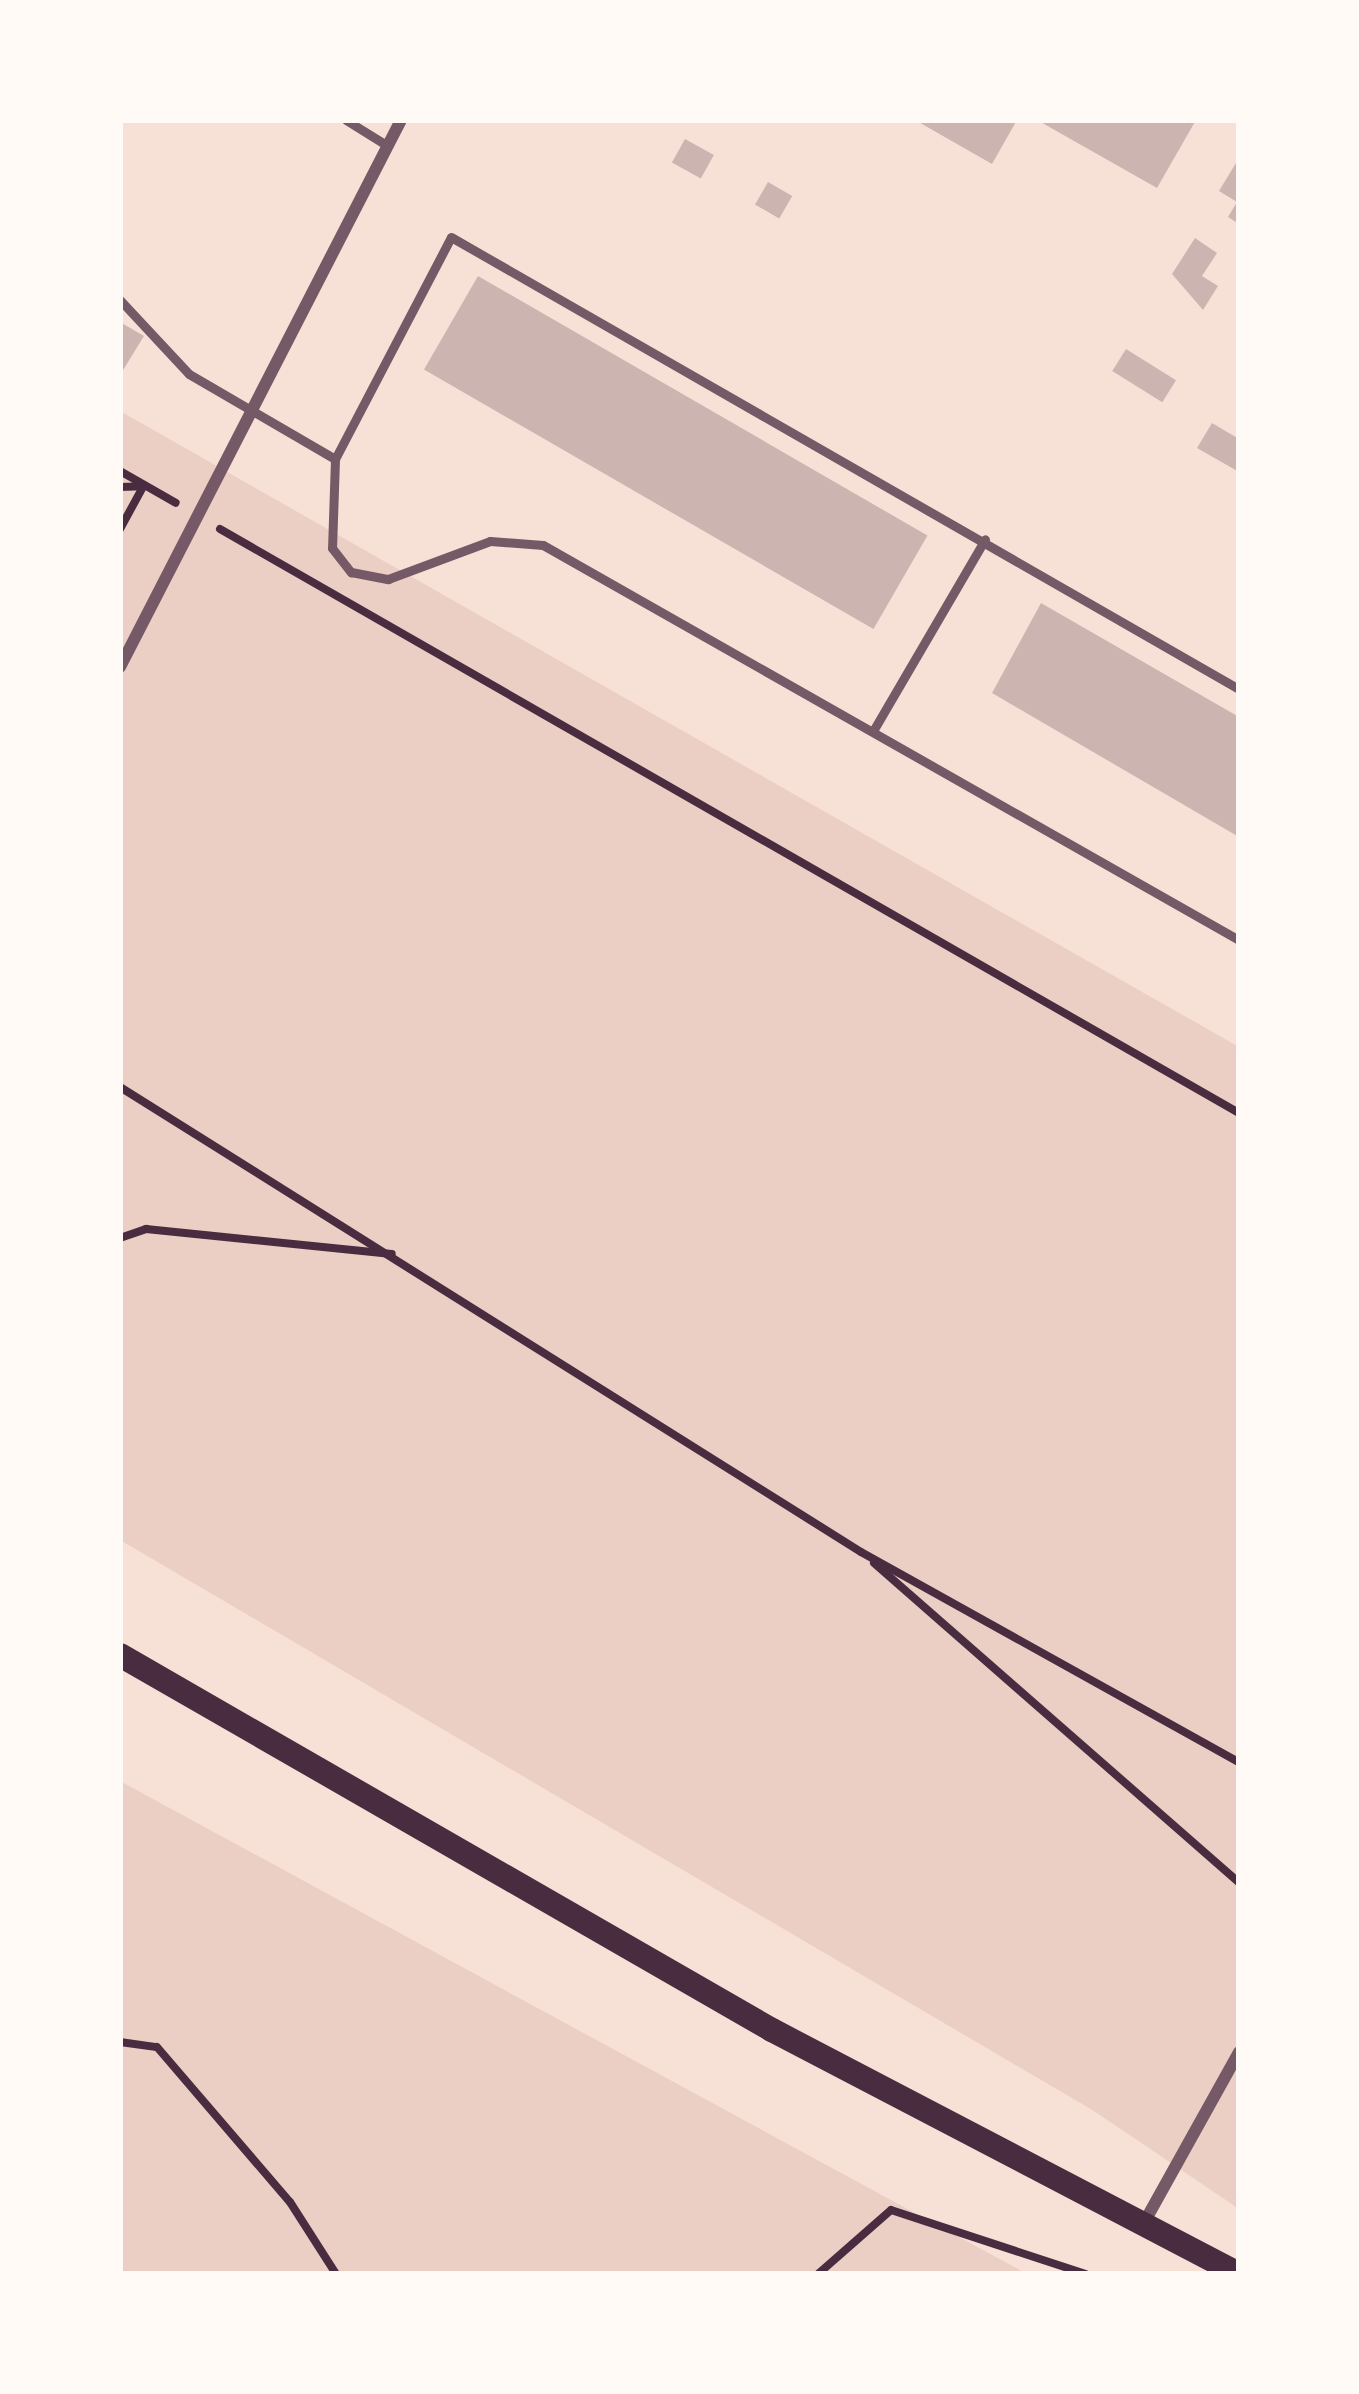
<!DOCTYPE html>
<style>
body{margin:0}
#map{position:relative;width:1359px;height:2394px;overflow:hidden;background:#f7e1d7;font-family:Manrope,sans-serif}
div>[style]{position:absolute}
[style*='--x']{left:calc(var(--x)*1px);top:calc(var(--y)*1px);width:calc(var(--w)*1px);rotate:calc(var(--a)*1deg)}
.green>*{inset:0;background:#ebcfc5}
.building>*{inset:0;background:#ccb4b1;transform-origin:0 0}
.path>*{height:8px;margin:-4px;padding:0 4px;transform-origin:4px;border-radius:4px;background:#4a2c40}
.service>*{height:9px;margin:-4.5px;padding:0 4.5px;transform-origin:4.5px;border-radius:4.5px;background:#755966}
.minor>*{height:12px;margin:-6px;padding:0 6px;transform-origin:6px;border-radius:6px;background:#755966}
.secondary>*{height:24px;margin:-12px;padding:0 12px;transform-origin:12px;border-radius:12px;background:#4a2c40}
span{translate:-50% -50%;white-space:nowrap;text-align:center;line-height:1.15;-webkit-text-stroke:9px #fffaf5;paint-order:stroke}
.frame{position:absolute;inset:0;border:123px solid #fffaf5;pointer-events:none}
</style>
<div id="map">
<div class="green">
<div style="clip-path:polygon(120px 411px,1239px 1047px,1239px 2209px,1094px 2111px,120px 1540px)"></div>
<div style="clip-path:polygon(120px 1781px,1027px 2274px,120px 2274px)"></div>
</div>
<div class="building">
<div style="clip-path:polygon(915px 120px,1017px 120px,992px 164px)"></div>
<div style="clip-path:polygon(1037px 120px,1196px 120px,1157px 188px)"></div>
<div style="left:685px;top:139px;width:33px;height:27px;rotate:29deg"></div>
<div style="clip-path:polygon(1239px 158px,1239px 224px,1228px 217px,1237px 202px,1219px 191px)"></div>
<div style="left:768px;top:182px;width:28px;height:26px;rotate:30deg"></div>
<div style="clip-path:polygon(1195px 238px,1217px 253px,1202px 276px,1218px 286px,1203px 310px,1172px 274px)"></div>
<div style="left:478px;top:276px;width:519px;height:108px;rotate:30deg"></div>
<div style="clip-path:polygon(120px 322px,144px 336px,120px 375px)"></div>
<div style="left:1126px;top:349px;width:59px;height:26px;rotate:32deg"></div>
<div style="clip-path:polygon(1212px 423px,1239px 439px,1239px 472px,1197px 448px)"></div>
<div style="clip-path:polygon(1041px 603px,1239px 717px,1239px 837px,992px 693px)"></div>
</div>
<div class="path">
<div style="--x:120;--y:471;--w:64;--a:29.7"></div>
<div style="--x:120;--y:487;--w:23;--a:-2"></div>
<div style="--x:120;--y:529;--w:50;--a:-61.4"></div>
<div style="--x:220;--y:529;--w:1174;--a:29.82"></div>
<div style="--x:120;--y:1087;--w:875;--a:32.11"></div>
<div style="--x:861;--y:1552;--w:432;--a:29.1"></div>
<div style="--x:120;--y:1238;--w:28;--a:-19"></div>
<div style="--x:146;--y:1229;--w:247;--a:5.8"></div>
<div style="--x:874;--y:1563;--w:485;--a:41.2"></div>
<div style="--x:120;--y:2042;--w:37;--a:8"></div>
<div style="--x:157;--y:2047;--w:204;--a:49.4"></div>
<div style="--x:290;--y:2202;--w:85;--a:57.4"></div>
<div style="--x:818;--y:2274;--w:97;--a:-41.2"></div>
<div style="--x:891;--y:2210;--w:205;--a:18.2"></div>
</div>
<div class="service">
<div style="--x:346;--y:120;--w:49;--a:31.8"></div>
<div style="--x:120;--y:300;--w:101;--a:47"></div>
<div style="--x:189;--y:374;--w:169;--a:30.2"></div>
<div style="--x:335;--y:459;--w:89;--a:91.9"></div>
<div style="--x:332;--y:548;--w:31;--a:52"></div>
<div style="--x:351;--y:572;--w:38;--a:11"></div>
<div style="--x:388;--y:579;--w:109;--a:-20.4"></div>
<div style="--x:490;--y:541;--w:53;--a:4.3"></div>
<div style="--x:543;--y:545;--w:800;--a:29.58"></div>
<div style="--x:335;--y:459;--w:250;--a:-62.4"></div>
<div style="--x:451;--y:237;--w:908;--a:29.84"></div>
<div style="--x:873;--y:731;--w:222;--a:-59.7"></div>
</div>
<div class="minor">
<div style="--x:120;--y:667;--w:615;--a:-62.81"></div>
<div style="--x:1145;--y:2221;--w:193;--a:-60.9"></div>
</div>
<div class="secondary">
<div style="--x:120;--y:1655;--w:752;--a:29.91"></div>
<div style="--x:772;--y:2030;--w:527;--a:27.59"></div>
</div>
<div class="frame"></div>
</div>
